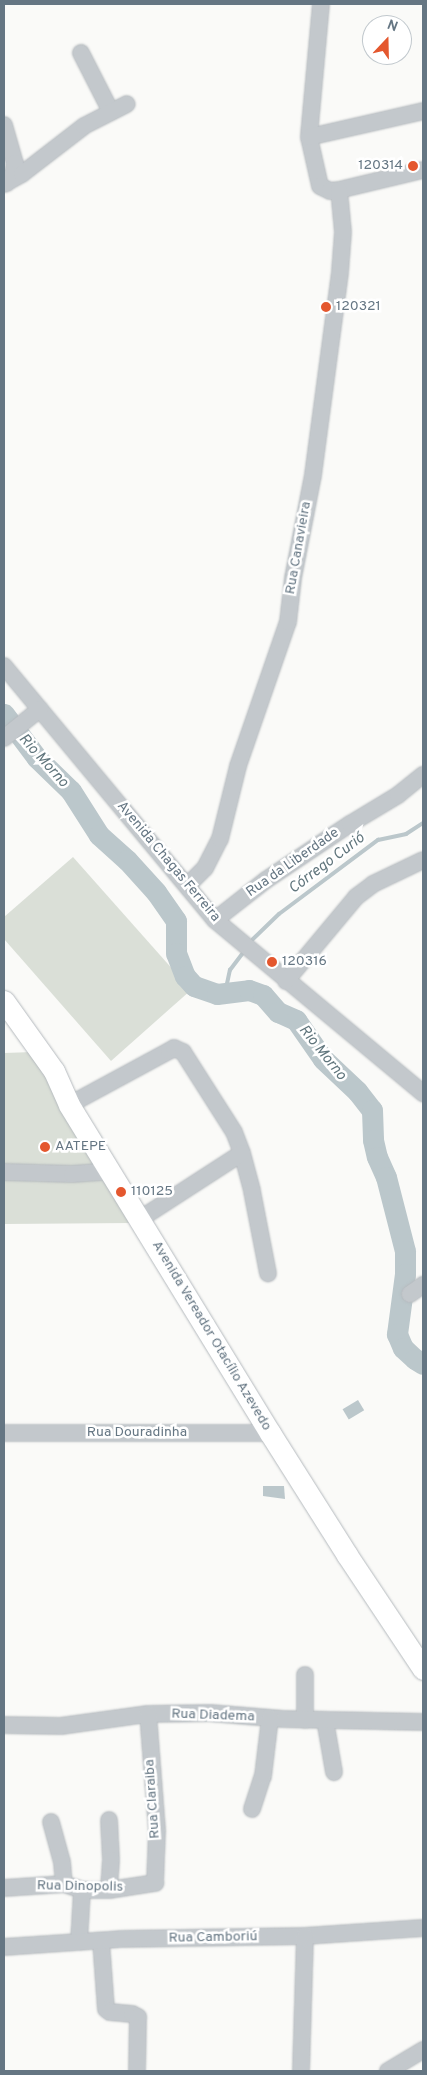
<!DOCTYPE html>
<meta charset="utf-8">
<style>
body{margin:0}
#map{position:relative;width:427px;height:2075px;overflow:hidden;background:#fafaf8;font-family:Overpass,sans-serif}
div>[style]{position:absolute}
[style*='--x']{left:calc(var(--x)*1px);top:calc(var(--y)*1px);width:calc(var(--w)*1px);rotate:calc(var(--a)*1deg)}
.green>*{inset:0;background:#dadfd7}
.water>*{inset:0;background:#bbc7cb;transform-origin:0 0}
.stream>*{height:4px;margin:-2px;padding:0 2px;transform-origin:2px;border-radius:2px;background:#bbc7cb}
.river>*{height:21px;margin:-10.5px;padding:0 10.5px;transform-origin:10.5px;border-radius:10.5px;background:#bbc7cb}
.roads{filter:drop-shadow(0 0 1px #b5babe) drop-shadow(0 0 1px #b5babe)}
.minor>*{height:16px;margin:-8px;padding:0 8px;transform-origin:8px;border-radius:8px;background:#c3c8cc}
.major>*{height:21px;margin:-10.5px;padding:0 10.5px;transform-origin:10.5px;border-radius:10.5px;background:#fff}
.dots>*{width:14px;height:14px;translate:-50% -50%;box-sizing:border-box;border:2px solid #fff;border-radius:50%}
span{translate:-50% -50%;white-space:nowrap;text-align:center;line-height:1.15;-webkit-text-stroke:5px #fff;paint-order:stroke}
.poi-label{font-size:14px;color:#657683}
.right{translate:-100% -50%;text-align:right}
.left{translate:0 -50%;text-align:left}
.street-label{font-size:14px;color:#657683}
.water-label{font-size:15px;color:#60757c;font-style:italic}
.frame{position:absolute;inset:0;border:5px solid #657683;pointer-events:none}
.north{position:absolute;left:362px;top:15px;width:50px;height:50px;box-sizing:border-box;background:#fff;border:1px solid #c1c8cd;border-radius:50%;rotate:21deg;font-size:14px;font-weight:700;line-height:20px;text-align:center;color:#657683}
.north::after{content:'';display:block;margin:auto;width:18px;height:22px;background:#e4572e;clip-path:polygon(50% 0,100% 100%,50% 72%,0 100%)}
</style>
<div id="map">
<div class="green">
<div style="clip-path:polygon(73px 857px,191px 990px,111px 1061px,4px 939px,4px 917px)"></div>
<div style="clip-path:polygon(33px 1052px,133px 1223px,4px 1224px,4px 1053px)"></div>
</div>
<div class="water">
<div style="left:358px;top:1400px;width:12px;height:18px;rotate:59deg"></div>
<div style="clip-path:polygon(263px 1486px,284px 1486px,285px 1499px,263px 1496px)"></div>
</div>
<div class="stream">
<div style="--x:253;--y:939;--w:36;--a:-44"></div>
<div style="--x:279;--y:914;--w:124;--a:-36.8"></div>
<div style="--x:378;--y:840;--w:29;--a:-12"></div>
<div style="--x:406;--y:834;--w:20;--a:-33"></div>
<div style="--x:225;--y:993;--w:24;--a:-78"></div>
<div style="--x:230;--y:970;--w:21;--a:-53"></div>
</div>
<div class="river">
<div style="--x:4;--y:714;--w:55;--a:53.1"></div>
<div style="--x:37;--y:758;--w:47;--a:44.1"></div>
<div style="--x:71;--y:791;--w:52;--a:57.5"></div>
<div style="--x:99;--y:835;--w:38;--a:42"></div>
<div style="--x:127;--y:860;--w:43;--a:47.8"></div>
<div style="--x:156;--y:892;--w:35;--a:55"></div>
<div style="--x:176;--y:921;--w:32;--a:90"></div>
<div style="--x:176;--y:953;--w:25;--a:69"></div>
<div style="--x:185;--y:976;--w:13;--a:48"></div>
<div style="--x:194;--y:986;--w:24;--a:19"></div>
<div style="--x:217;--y:994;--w:32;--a:-7"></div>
<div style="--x:249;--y:990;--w:15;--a:20"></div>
<div style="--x:263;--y:995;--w:23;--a:49"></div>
<div style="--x:278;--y:1012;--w:20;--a:24"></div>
<div style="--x:296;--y:1020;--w:47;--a:55.3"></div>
<div style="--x:323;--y:1059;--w:47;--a:43.3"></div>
<div style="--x:357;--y:1091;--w:24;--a:52"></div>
<div style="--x:372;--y:1110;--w:30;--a:88"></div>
<div style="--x:373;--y:1140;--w:17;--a:77"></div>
<div style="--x:377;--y:1157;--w:22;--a:66"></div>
<div style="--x:386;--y:1177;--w:76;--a:75.6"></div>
<div style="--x:405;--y:1251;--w:23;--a:90"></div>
<div style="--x:405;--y:1274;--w:61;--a:97.6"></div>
<div style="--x:397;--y:1334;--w:15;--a:67"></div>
<div style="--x:403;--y:1348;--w:16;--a:43"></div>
<div style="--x:415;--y:1359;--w:9;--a:32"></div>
</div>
<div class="roads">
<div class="minor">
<div style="--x:321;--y:4;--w:134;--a:95.2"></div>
<div style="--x:309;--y:137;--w:50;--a:77.3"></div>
<div style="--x:320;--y:186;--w:11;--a:27"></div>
<div style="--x:330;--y:191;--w:9;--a:-6"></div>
<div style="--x:339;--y:190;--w:86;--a:-13.4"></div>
<div style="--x:81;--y:53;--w:66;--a:63"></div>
<div style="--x:4;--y:125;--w:40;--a:74"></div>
<div style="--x:15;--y:163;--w:11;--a:100"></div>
<div style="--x:13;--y:174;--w:11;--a:124"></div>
<div style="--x:309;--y:137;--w:117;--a:-12.8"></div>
<div style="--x:4;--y:184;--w:21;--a:-29"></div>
<div style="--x:22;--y:174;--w:78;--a:-37.7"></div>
<div style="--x:84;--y:126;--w:48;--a:-27.1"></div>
<div style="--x:4;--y:666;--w:330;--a:50.3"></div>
<div style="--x:215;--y:920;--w:271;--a:39.8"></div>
<div style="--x:4;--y:738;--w:46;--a:-38.9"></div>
<div style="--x:188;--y:885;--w:24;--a:-45"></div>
<div style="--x:205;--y:868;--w:33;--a:-63"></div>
<div style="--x:220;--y:839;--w:75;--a:-76.1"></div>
<div style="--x:238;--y:766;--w:152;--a:-70.9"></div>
<div style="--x:288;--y:622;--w:44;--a:-83.5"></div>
<div style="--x:293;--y:578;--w:105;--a:-79"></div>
<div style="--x:313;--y:475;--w:205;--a:-82.4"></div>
<div style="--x:340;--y:272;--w:40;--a:-85.7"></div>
<div style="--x:343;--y:232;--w:42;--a:-95.4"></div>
<div style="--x:215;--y:920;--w:65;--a:-38.1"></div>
<div style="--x:266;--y:880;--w:101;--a:-33.7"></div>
<div style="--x:350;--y:824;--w:56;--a:-31.1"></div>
<div style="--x:398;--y:795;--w:32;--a:-39"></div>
<div style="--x:286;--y:981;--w:109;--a:-50.2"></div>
<div style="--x:356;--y:897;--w:21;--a:-37"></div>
<div style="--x:373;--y:884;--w:55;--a:-25.6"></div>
<div style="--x:69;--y:1105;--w:114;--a:-28.4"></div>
<div style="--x:169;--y:1051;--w:6;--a:-31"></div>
<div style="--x:174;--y:1048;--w:10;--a:24"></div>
<div style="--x:183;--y:1052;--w:95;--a:57.5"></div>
<div style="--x:234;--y:1132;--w:22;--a:69"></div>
<div style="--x:242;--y:1153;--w:39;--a:75"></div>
<div style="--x:252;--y:1191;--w:84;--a:79"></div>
<div style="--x:4;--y:1172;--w:68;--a:1.7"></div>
<div style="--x:72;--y:1174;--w:39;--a:-4"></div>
<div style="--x:140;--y:1219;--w:121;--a:-32.9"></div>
<div style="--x:410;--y:1294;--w:16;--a:-35"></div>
<div style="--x:4;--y:1433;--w:266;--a:0"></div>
<div style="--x:305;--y:1720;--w:45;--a:-90"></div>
<div style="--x:325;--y:1720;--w:53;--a:80.2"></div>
<div style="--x:4;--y:1725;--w:57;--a:1"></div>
<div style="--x:61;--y:1726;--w:88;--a:-7.9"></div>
<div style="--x:148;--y:1714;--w:62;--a:-0.9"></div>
<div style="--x:210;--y:1713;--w:73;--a:4.7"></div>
<div style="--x:283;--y:1719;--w:140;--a:1.2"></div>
<div style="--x:252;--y:1809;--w:35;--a:-72"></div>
<div style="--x:263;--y:1776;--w:58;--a:-83.1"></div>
<div style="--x:109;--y:1820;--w:40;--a:87.1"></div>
<div style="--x:111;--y:1860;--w:30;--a:94"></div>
<div style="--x:51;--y:1822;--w:41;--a:74.6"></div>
<div style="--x:62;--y:1862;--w:22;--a:85"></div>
<div style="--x:4;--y:1888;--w:60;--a:-3.8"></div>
<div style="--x:64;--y:1884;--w:19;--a:18"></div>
<div style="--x:82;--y:1890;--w:27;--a:0"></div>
<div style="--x:109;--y:1890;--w:47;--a:-8.7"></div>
<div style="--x:155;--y:1883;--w:53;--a:-87.8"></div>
<div style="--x:157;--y:1830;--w:116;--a:-94.4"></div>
<div style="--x:101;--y:1941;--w:68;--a:85.8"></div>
<div style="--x:106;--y:2009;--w:5;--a:37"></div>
<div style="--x:110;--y:2012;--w:22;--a:5"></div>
<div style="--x:132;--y:2014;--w:7;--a:27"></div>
<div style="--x:138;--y:2017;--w:54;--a:91.1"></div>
<div style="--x:79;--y:1942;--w:52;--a:-86.7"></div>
<div style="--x:4;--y:1947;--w:116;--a:-3.9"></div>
<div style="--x:120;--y:1939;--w:185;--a:-0.9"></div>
<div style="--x:305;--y:1936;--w:118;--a:-3.9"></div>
<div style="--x:301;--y:2071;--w:135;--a:-88.3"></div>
<div style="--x:388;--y:2071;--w:41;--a:-31"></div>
</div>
<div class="major">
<div style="--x:4;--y:1001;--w:86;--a:54.5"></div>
<div style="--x:54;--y:1071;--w:37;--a:66"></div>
<div style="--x:69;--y:1105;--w:385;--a:58.5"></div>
<div style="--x:270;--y:1433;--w:144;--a:57.7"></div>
<div style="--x:347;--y:1555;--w:137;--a:56.3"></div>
</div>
</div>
<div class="dots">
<div style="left:413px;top:166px;background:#e4572e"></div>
<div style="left:326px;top:307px;background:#e4572e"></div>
<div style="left:272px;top:962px;background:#e4572e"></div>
<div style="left:45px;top:1147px;background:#e4572e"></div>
<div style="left:121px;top:1192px;background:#e4572e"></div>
</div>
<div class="poi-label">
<span class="right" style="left:403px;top:166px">120314</span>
<span class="left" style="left:336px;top:307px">120321</span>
<span class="left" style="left:282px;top:962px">120316</span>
<span class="left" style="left:55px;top:1147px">AATEPE</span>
<span class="left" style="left:131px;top:1192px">110125</span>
</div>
<div class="street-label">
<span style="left:299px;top:548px;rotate:-80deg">Rua Canavieira</span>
<span style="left:168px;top:862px;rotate:50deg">Avenida Chagas Ferreira</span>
<span style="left:293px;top:863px;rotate:-35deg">Rua da Liberdade</span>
<span style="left:211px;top:1336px;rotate:59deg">Avenida Vereador Otacílio Azevedo</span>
<span style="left:137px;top:1433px">Rua Douradinha</span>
<span style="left:213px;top:1716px;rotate:2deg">Rua Diadema</span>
<span style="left:153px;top:1799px;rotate:-94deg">Rua Claraiba</span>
<span style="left:80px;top:1887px;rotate:1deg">Rua Dinopolis</span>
<span style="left:213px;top:1938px;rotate:-1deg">Rua Camboriú</span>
</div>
<div class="water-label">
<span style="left:43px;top:761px;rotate:48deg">Rio Morno</span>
<span style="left:327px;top:864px;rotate:-37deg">Córrego Curió</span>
<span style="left:322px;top:1053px;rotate:51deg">Rio Morno</span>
</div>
<div class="frame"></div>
<div class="north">N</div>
</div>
